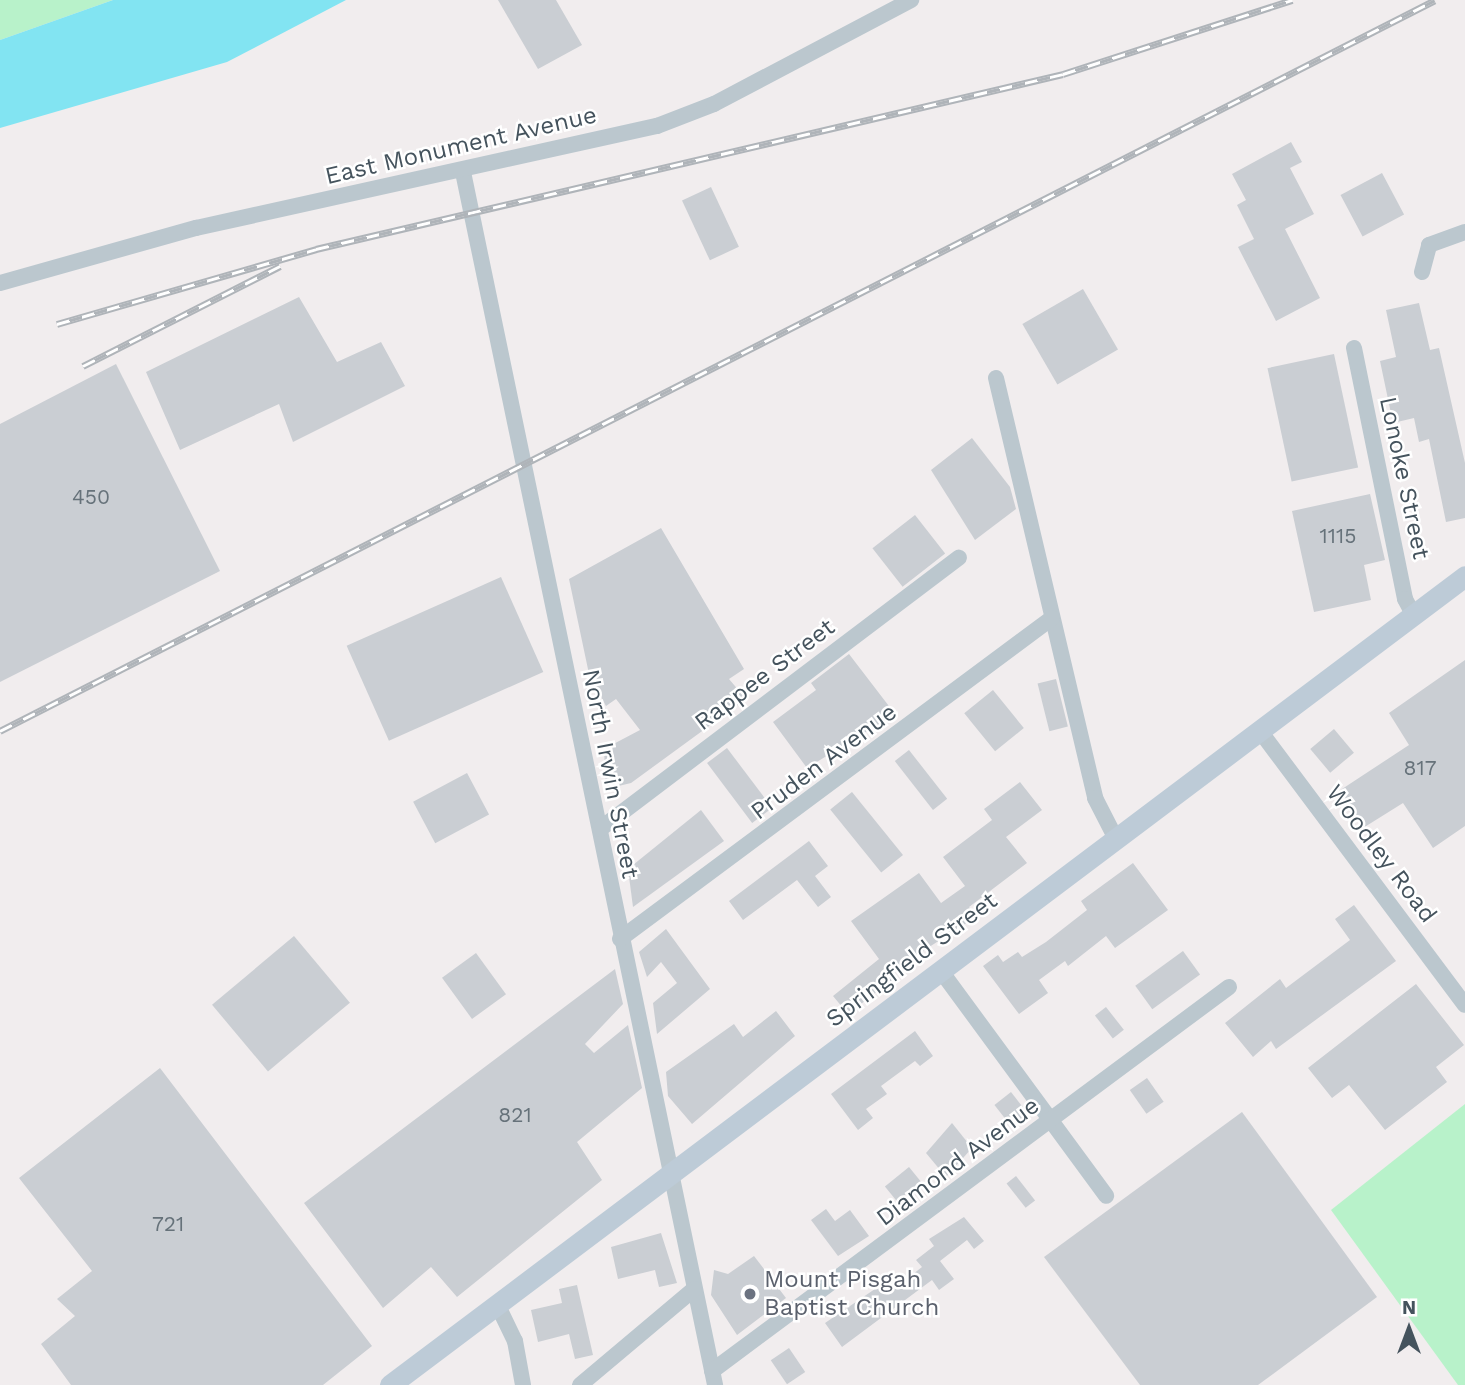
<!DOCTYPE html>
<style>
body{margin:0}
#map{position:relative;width:1465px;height:1385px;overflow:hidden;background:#f1edee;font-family:"Work Sans",sans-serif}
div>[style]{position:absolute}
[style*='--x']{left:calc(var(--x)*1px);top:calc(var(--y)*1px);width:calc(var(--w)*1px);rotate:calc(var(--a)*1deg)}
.green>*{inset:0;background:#b8f2ca}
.water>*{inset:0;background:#82e4f2}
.building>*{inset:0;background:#caced3;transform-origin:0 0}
.street>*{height:16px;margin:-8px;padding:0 8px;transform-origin:8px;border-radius:8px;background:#bbc7ce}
.secondary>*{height:21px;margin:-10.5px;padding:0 10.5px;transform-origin:10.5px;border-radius:10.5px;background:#bdcbd7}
.rail>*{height:7px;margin-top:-3.5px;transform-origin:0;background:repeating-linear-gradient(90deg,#fff 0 13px,#afb4b9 0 26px);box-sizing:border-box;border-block:2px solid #afb4b9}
.dots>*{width:19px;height:19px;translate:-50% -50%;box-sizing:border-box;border:4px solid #fff;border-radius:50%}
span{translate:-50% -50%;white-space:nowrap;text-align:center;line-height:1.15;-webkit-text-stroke:5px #fff;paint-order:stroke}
.number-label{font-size:21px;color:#66727a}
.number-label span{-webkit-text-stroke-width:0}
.street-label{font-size:24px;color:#45535d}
.worship-label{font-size:24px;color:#5b616d}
.left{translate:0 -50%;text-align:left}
.north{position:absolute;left:1374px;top:1294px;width:70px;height:70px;-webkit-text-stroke:5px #fff;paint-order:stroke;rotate:0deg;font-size:19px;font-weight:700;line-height:28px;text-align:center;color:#45535d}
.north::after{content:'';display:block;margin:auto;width:24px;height:32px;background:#45535d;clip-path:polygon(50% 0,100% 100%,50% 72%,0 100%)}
</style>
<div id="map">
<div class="green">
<div style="clip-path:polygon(0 0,113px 0,0 40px)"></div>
<div style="clip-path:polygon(1465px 1104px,1465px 1385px,1458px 1385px,1331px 1210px)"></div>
</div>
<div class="water">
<div style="clip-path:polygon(113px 0,346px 0,227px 62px,0 128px,0 40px)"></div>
</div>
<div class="building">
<div style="clip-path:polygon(498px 0,556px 0,582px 45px,538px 69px)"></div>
<div style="clip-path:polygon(1291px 142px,1302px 162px,1290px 168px,1314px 214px,1285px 229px,1320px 298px,1276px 321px,1238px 247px,1254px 239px,1237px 205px,1246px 200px,1232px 174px)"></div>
<div style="left:1382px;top:173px;width:47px;height:47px;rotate:62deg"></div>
<div style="left:711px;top:187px;width:66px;height:32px;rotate:65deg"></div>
<div style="left:1083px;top:289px;width:70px;height:70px;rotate:60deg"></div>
<div style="clip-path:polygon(299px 297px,337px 362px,381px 342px,405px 386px,293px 442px,279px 404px,180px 450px,146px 372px)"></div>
<div style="clip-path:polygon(1419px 303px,1430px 350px,1439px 348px,1465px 463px,1465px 518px,1446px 522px,1429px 439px,1419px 442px,1414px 418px,1393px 423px,1380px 361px,1396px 357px,1386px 310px)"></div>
<div style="left:1334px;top:354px;width:116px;height:68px;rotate:78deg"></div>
<div style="clip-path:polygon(116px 364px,220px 571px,0 682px,0 424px)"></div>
<div style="clip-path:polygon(972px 438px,1010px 487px,1016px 509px,975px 540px,931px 470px)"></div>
<div style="clip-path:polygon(1370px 494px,1385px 560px,1364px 565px,1371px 600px,1314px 612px,1292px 511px)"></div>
<div style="left:915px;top:515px;width:49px;height:54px;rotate:52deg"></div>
<div style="clip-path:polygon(661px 528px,744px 669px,729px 679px,746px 699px,631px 783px,606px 789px,604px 749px,640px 730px,616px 699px,606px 706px,589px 674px,569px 579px)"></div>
<div style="left:501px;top:577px;width:104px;height:169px;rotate:66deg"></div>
<div style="clip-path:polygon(849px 654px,895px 714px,807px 768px,773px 722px,816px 690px,811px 683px)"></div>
<div style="clip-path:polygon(1465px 660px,1465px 826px,1433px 848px,1403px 803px,1363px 828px,1339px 791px,1409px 745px,1389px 713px)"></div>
<div style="left:1056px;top:679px;width:49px;height:19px;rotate:76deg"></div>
<div style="left:993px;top:690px;width:49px;height:37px;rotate:51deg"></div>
<div style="left:1334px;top:729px;width:31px;height:31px;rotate:50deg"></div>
<div style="left:727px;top:748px;width:75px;height:25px;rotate:53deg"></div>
<div style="left:909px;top:750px;width:62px;height:18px;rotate:52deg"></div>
<div style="left:467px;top:773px;width:47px;height:61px;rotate:62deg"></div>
<div style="clip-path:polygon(1020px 782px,1042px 810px,1006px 837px,1027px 863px,969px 907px,976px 917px,887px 974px,892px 980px,848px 1014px,833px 996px,879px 959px,851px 921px,919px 873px,941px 903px,965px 886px,943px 857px,992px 820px,984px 809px)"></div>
<div style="left:852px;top:792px;width:81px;height:28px;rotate:51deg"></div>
<div style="clip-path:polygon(701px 810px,724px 841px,633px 907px,628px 869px)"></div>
<div style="clip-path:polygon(809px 841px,828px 866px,815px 876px,831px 897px,818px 907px,797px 880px,743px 920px,729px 901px)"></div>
<div style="clip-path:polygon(1133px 863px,1168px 910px,1115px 948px,1106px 936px,1068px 966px,1065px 961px,1039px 980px,1048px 993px,1019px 1014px,983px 966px,998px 955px,1003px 962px,1018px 952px,1022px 957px,1046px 942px,1087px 910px,1081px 901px)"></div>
<div style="clip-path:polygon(1354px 905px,1396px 961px,1276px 1049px,1271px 1041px,1253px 1057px,1225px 1023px,1280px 979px,1286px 988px,1350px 940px,1335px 919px)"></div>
<div style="clip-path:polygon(666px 929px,710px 989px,657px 1034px,653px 1003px,677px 983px,661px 962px,647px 977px,639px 952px)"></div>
<div style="left:294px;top:936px;width:87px;height:107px;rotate:50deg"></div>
<div style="left:1183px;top:951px;width:29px;height:59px;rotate:54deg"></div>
<div style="left:476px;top:953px;width:51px;height:42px;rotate:54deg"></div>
<div style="clip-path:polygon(615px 969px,623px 1004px,585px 1044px,594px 1053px,628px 1025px,642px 1088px,577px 1142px,602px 1180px,457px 1297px,431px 1267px,383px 1308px,304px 1203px)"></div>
<div style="clip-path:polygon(1416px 984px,1464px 1045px,1436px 1067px,1447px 1082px,1385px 1130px,1349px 1085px,1332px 1098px,1308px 1068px)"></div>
<div style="left:1106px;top:1007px;width:29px;height:14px;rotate:52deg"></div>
<div style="clip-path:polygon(776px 1011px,795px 1036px,692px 1124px,668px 1096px,666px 1072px,734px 1024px,743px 1037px)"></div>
<div style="clip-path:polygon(915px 1031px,933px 1056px,920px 1066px,915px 1061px,881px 1086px,887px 1094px,866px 1109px,873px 1118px,858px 1130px,831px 1094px)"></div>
<div style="clip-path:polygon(160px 1068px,372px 1346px,323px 1385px,71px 1385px,41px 1344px,75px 1316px,57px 1299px,92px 1271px,19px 1178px)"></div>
<div style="left:1147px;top:1078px;width:29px;height:21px;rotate:55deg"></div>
<div style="left:1011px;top:1092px;width:29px;height:21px;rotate:52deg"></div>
<div style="clip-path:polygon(1242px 1112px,1377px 1297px,1258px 1385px,1140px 1385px,1044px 1257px)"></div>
<div style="clip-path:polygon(952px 1123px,972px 1148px,946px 1177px,926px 1153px)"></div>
<div style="left:909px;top:1167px;width:19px;height:31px;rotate:51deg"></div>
<div style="left:1016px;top:1176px;width:31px;height:12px;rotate:52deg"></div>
<div style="clip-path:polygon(826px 1209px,835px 1221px,850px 1210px,869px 1236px,838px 1256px,811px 1220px)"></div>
<div style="clip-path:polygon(964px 1217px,984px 1241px,974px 1249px,967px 1240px,940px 1261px,954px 1279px,939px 1290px,932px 1280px,842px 1347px,825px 1323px,897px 1274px,903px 1282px,922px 1267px,916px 1260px,934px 1246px,929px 1239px)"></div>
<div style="clip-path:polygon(661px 1233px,677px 1283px,659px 1287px,655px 1270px,618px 1279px,611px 1247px)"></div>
<div style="clip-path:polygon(754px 1256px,786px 1298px,737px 1335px,711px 1295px,714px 1270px,728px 1274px)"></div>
<div style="clip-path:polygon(577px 1285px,593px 1355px,575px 1359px,569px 1334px,538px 1342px,531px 1310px,562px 1303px,559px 1289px)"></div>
<div style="left:789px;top:1348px;width:29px;height:22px;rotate:56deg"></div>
</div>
<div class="street">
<div style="--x:463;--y:172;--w:1239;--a:78.26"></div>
<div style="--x:1422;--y:272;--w:28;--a:-75"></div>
<div style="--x:1429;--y:245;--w:38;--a:-20"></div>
<div style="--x:0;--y:283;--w:204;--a:-15.7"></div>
<div style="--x:196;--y:228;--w:472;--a:-12.5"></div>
<div style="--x:657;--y:126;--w:61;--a:-21.1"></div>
<div style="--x:714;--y:104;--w:223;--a:-27.8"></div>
<div style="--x:1354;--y:348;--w:256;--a:78.5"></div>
<div style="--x:1405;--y:599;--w:19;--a:62"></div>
<div style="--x:996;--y:378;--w:432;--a:76.7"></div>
<div style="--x:1095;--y:798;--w:46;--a:62.9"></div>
<div style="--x:1260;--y:731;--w:342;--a:53.2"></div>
<div style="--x:600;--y:829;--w:450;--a:-37.1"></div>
<div style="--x:620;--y:939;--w:538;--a:-36.61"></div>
<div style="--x:941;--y:971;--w:279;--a:53.7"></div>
<div style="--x:497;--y:1304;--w:41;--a:64.1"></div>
<div style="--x:515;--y:1341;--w:45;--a:79.7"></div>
<div style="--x:712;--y:1371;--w:644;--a:-36.6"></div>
<div style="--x:580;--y:1385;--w:149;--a:-40.1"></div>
</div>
<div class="secondary">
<div style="--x:390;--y:1385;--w:1345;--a:-36.96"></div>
</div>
<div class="rail">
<div style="--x:57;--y:324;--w:270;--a:-16.1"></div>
<div style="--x:316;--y:249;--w:767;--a:-13.18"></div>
<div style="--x:1063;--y:74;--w:241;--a:-17.9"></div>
<div style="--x:83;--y:366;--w:221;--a:-26.9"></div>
<div style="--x:0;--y:731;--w:1610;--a:-26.99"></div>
</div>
<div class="dots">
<div style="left:750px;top:1294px;background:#6b7280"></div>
</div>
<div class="number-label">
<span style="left:91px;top:497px">450</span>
<span style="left:1338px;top:536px">1115</span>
<span style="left:1420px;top:768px">817</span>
<span style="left:515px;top:1115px">821</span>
<span style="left:168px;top:1224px">721</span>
</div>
<div class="street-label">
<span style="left:461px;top:146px;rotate:-13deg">East Monument Avenue</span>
<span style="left:1404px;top:478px;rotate:78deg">Lonoke Street</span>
<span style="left:765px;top:675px;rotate:-37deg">Rappee Street</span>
<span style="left:824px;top:762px;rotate:-37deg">Pruden Avenue</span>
<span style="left:610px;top:774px;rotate:79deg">North Irwin Street</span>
<span style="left:1381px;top:854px;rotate:53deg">Woodley Road</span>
<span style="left:912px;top:960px;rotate:-37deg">Springfield Street</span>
<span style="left:958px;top:1162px;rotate:-37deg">Diamond Avenue</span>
</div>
<div class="worship-label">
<span class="left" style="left:764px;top:1294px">Mount Pisgah<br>Baptist Church</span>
</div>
<div class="north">N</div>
</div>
